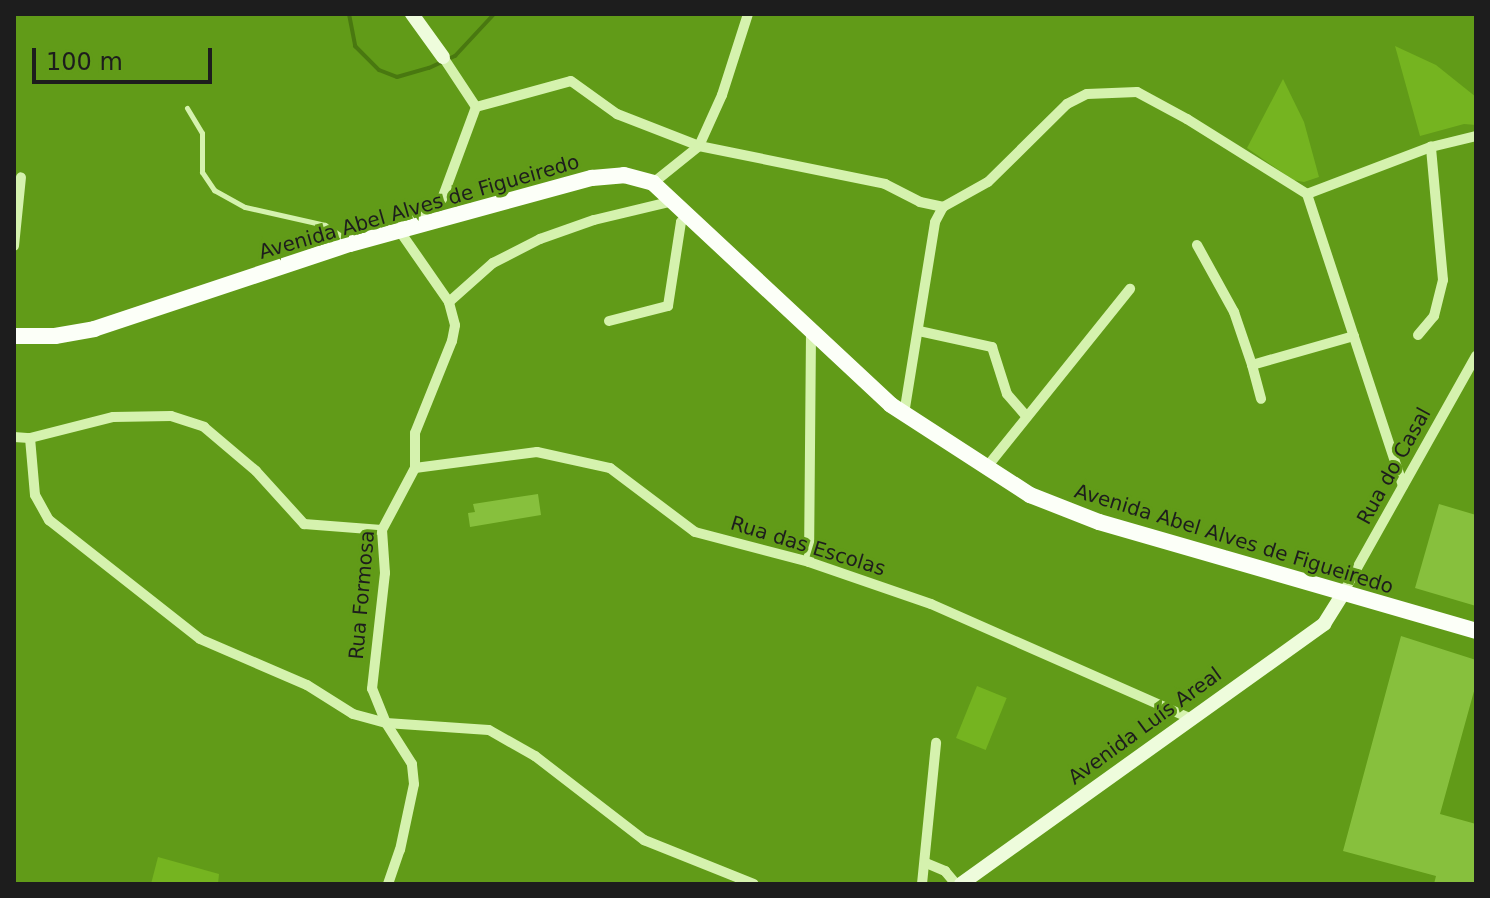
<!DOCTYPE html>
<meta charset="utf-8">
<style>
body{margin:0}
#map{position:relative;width:1490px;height:898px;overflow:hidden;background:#619b18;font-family:"DejaVu Sans",sans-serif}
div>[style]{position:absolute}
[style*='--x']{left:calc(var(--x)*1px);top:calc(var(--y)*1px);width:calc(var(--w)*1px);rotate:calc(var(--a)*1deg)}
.green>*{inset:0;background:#75b420;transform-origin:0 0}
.stream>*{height:4px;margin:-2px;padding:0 2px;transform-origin:2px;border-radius:2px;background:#497810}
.building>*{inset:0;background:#87c03d}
.lane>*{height:5px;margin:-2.5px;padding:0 2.5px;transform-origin:2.5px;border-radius:2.5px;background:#d5f2ae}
.street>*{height:10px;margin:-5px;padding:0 5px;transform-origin:5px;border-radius:5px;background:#d5f2ae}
.secondary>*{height:14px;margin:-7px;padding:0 7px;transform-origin:7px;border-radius:7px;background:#eefcdc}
.primary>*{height:16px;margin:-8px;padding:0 8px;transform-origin:8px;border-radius:8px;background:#fcfff8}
span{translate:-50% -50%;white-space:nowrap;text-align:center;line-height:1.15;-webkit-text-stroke:6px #619b18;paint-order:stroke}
.street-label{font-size:20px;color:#1d1d1d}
.frame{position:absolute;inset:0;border:16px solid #1d1d1d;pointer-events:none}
.scale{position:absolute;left:32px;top:48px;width:180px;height:36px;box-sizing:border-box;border:4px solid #1d1d1d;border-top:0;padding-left:10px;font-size:24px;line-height:28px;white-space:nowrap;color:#1d1d1d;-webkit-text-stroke:6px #619b18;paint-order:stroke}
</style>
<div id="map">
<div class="green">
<div style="clip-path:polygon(1395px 46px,1436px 65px,1476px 97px,1476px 125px,1464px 124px,1420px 136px)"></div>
<div style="clip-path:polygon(1283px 79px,1304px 122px,1319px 177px,1304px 182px,1293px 180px,1247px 148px)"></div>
<div style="left:977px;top:686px;width:32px;height:56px;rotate:22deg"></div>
<div style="clip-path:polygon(158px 857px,219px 874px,218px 884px,151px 884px)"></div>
</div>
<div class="stream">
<div style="--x:349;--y:14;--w:33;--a:79"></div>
<div style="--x:355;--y:46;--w:34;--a:45"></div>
<div style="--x:379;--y:70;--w:19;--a:21"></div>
<div style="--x:397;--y:77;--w:33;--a:-16"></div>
<div style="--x:429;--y:68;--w:29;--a:-25"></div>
<div style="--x:455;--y:56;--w:57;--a:-47.1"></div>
<div style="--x:629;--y:14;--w:19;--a:0"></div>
<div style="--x:901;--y:14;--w:27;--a:0"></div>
</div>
<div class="building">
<div style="clip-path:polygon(538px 494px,541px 515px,470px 527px,468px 513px,475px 512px,473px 504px)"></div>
<div style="clip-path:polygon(1439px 504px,1476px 515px,1476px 606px,1415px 588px)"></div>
<div style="clip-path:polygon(1401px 636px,1476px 660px,1476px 684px,1440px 814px,1476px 824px,1476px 884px,1434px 884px,1436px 876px,1343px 851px)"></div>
</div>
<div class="lane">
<div style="--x:187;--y:108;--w:29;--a:59"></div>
<div style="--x:202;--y:133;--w:39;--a:90"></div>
<div style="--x:202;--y:172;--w:22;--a:56"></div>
<div style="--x:214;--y:190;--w:35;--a:29"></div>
<div style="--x:245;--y:207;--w:82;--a:12.7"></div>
<div style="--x:325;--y:225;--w:27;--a:34"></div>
</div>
<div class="street">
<div style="--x:476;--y:107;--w:98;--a:-15.3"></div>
<div style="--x:571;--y:81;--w:57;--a:35.7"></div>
<div style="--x:617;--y:114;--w:88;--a:21.3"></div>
<div style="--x:699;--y:146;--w:190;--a:11.5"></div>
<div style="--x:885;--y:184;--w:39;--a:27"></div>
<div style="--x:920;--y:202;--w:24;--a:12"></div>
<div style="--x:653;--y:183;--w:59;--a:-38.8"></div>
<div style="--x:699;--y:146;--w:56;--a:-65.7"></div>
<div style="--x:722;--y:95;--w:85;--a:-72.2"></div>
<div style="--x:1307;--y:194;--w:307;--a:71.8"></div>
<div style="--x:1197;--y:245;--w:77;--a:61.1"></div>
<div style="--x:1234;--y:312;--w:56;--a:71.2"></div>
<div style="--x:1252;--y:365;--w:106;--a:-15.9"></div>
<div style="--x:14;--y:246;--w:69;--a:-84.2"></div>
<div style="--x:449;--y:302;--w:59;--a:-41.6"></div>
<div style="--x:493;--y:263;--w:53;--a:-27.1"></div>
<div style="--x:540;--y:239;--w:57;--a:-19.4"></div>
<div style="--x:594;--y:220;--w:81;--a:-13.5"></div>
<div style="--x:609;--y:321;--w:61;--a:-14.3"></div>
<div style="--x:668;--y:306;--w:85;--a:-81.2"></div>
<div style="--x:681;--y:222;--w:10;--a:-45"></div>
<div style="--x:919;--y:331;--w:75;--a:12.4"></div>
<div style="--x:992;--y:347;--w:49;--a:72.3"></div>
<div style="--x:1007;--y:394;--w:30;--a:49"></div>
<div style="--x:1418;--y:335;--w:25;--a:-50"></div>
<div style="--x:1434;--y:316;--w:37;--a:-76"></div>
<div style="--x:1443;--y:280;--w:134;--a:-95.2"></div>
<div style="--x:1252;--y:365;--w:35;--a:75"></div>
<div style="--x:904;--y:414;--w:194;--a:-80.8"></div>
<div style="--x:935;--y:222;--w:17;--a:-62"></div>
<div style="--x:943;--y:207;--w:51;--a:-29.1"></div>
<div style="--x:988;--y:182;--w:111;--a:-44.6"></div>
<div style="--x:1067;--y:104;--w:22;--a:-27"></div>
<div style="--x:1087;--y:94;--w:50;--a:-2.3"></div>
<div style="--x:1137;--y:92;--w:57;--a:28.4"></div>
<div style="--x:1187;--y:119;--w:142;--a:32"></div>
<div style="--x:1307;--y:194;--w:133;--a:-20.8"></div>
<div style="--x:1431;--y:147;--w:46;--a:-13.7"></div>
<div style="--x:14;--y:437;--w:16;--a:4"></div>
<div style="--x:30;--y:438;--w:86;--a:-14.2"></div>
<div style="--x:113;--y:417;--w:58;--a:-1"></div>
<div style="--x:171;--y:416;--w:35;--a:18"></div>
<div style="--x:204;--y:427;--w:68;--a:40.2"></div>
<div style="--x:256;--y:471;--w:72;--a:47.8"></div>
<div style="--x:304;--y:524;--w:78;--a:4.4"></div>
<div style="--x:30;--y:438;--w:57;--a:85"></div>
<div style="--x:35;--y:495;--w:29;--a:61"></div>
<div style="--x:49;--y:520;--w:192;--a:38.2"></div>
<div style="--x:200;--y:639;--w:116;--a:23.3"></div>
<div style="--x:307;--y:685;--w:54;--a:32.2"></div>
<div style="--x:353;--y:714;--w:34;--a:15"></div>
<div style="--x:386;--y:723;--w:103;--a:3.9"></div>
<div style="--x:489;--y:730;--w:53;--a:29.5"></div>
<div style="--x:535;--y:756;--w:138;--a:37.6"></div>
<div style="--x:644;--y:840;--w:118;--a:21.8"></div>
<div style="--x:415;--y:468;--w:123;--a:-7.5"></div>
<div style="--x:537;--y:452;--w:75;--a:12.4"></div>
<div style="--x:610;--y:468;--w:106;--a:37"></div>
<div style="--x:695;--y:532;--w:118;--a:14.7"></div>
<div style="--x:809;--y:562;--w:129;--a:19"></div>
<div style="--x:931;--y:604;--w:282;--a:23.8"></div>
<div style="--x:986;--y:468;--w:230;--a:-51.2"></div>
<div style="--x:809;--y:562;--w:229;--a:-89.5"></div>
<div style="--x:1343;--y:593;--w:272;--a:-60.7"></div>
<div style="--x:926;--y:863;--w:21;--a:23"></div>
<div style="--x:945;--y:871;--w:17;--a:50"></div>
<div style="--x:388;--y:884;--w:36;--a:-71"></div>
<div style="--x:400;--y:850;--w:67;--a:-78"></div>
<div style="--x:414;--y:784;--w:20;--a:-96"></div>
<div style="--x:412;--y:764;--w:49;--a:-122.4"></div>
<div style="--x:386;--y:723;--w:37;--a:-112"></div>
<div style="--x:372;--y:689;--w:117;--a:-83.6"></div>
<div style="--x:385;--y:573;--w:43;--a:-94"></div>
<div style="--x:382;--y:530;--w:70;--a:-62"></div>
<div style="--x:415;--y:468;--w:35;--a:-90"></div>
<div style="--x:415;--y:433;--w:99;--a:-68.1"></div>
<div style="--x:452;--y:341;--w:16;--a:-79"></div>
<div style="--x:455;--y:325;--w:24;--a:-105"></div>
<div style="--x:449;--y:302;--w:88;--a:-124.8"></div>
<div style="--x:399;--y:230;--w:53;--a:-35.8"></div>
<div style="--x:442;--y:199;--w:98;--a:-69.7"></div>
<div style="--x:476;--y:107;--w:60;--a:-123.4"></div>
<div style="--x:922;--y:884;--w:142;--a:-84.3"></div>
</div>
<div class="secondary">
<div style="--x:412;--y:14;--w:53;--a:54.2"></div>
<div style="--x:961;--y:884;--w:447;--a:-35.6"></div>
<div style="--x:1324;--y:624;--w:36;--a:-58"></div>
</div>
<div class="primary">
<div style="--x:14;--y:336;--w:41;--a:0"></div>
<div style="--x:55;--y:336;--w:40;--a:-10"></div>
<div style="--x:94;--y:329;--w:270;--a:-18.4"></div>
<div style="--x:350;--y:244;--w:251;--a:-15.3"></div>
<div style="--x:592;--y:178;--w:32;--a:-5"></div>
<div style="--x:624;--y:175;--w:30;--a:15"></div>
<div style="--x:653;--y:183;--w:325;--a:43"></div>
<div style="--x:891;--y:405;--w:166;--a:32.9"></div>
<div style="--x:1030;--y:495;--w:74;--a:21.4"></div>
<div style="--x:1099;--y:522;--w:392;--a:16.1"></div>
</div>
<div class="street-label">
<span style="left:419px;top:207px;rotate:-16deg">Avenida Abel Alves de Figueiredo</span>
<span style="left:1394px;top:466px;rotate:-61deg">Rua do Casal</span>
<span style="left:1234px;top:539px;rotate:17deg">Avenida Abel Alves de Figueiredo</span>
<span style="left:808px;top:546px;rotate:17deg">Rua das Escolas</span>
<span style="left:362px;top:595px;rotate:-85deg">Rua Formosa</span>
<span style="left:1145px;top:726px;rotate:-36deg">Avenida Luís Areal</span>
</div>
<div class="frame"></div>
<div class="scale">100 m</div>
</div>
